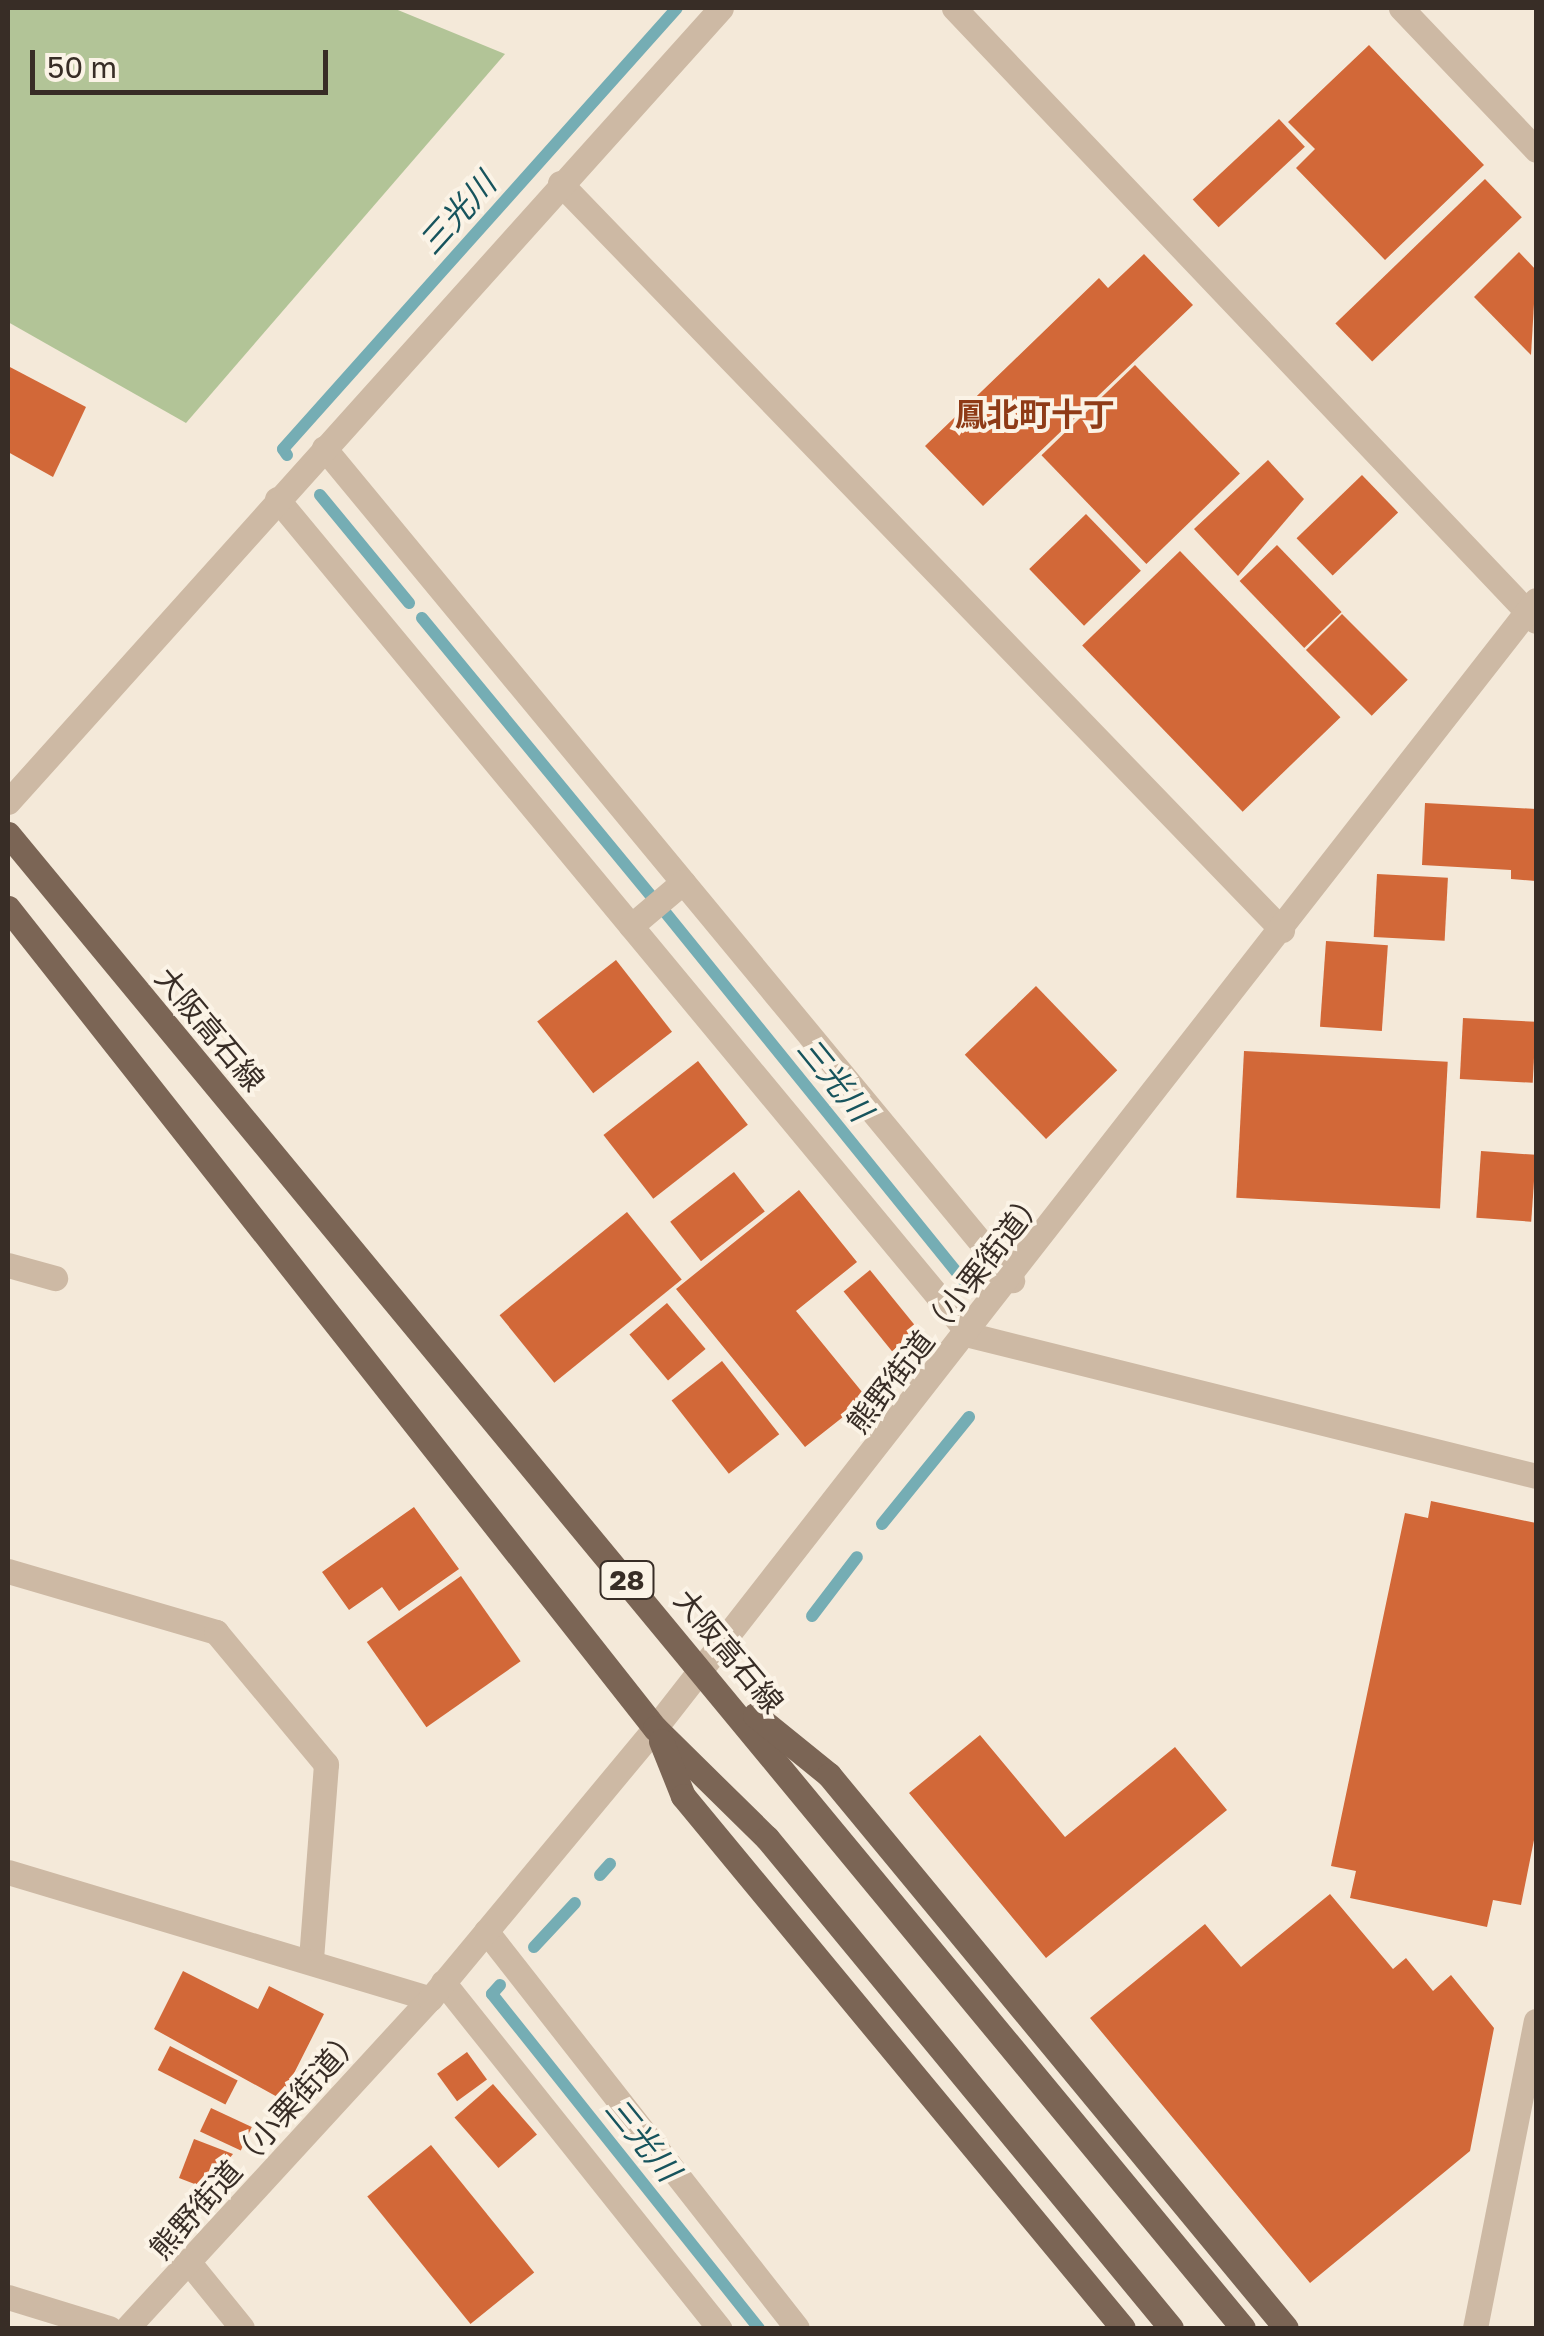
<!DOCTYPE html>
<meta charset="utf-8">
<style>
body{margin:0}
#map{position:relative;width:1544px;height:2336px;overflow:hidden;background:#f4e9d9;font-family:"Golos Text","Noto Sans JP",sans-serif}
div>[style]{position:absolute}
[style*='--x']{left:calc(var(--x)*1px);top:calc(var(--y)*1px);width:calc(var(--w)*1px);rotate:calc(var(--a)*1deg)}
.green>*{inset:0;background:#b2c497}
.stream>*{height:12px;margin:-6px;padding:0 6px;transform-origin:6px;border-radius:6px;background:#75adb4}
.building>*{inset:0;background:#d26838;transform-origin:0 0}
.minor>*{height:25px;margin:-12.5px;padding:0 12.5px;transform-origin:12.5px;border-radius:12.5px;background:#cdb9a4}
.tertiary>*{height:25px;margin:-12.5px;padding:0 12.5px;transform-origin:12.5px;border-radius:12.5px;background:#cdb9a4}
.primary>*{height:25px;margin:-12.5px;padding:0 12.5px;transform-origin:12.5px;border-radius:12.5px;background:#7b6555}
span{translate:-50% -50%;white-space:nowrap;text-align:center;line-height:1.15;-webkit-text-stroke:8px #fbf3e6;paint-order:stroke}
.shield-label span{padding:2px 8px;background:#fbf3e6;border:2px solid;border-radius:8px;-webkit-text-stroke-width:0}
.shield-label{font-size:28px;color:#382d26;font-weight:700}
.street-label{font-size:30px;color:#382d26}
.water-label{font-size:32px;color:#17545d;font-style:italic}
.neighbourhood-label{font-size:32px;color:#8f3b17;font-weight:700}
.frame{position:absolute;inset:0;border:10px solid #382d26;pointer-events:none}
.scale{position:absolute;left:30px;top:50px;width:298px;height:45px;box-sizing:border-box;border:5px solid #382d26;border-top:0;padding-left:12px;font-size:30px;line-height:35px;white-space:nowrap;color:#382d26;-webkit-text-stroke:8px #fbf3e6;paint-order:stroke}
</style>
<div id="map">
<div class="green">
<div style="clip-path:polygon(8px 8px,393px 8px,505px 54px,186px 423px,8px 322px)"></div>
</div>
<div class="stream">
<div style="--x:287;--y:455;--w:7;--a:-124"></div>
<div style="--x:283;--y:449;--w:591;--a:-48.22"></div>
<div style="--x:320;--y:495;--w:140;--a:50.5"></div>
<div style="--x:422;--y:618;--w:363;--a:50.5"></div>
<div style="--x:665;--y:912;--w:474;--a:51"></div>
<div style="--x:882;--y:1524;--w:138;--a:-50.9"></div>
<div style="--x:812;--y:1616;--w:74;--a:-52.7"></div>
<div style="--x:600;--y:1875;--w:15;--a:-48"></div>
<div style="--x:534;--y:1947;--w:60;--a:-47"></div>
<div style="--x:500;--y:1985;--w:12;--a:132"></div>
<div style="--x:492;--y:1994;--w:428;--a:51.4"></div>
</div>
<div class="building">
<div style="clip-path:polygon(1369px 45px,1484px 165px,1385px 260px,1296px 168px,1315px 149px,1288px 122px)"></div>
<div style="left:1279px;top:119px;width:38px;height:118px;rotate:47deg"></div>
<div style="left:1485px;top:179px;width:53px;height:208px;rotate:46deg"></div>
<div style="clip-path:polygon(1519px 252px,1536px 270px,1531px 355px,1474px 297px)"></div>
<div style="clip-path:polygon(1144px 254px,1193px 305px,983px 506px,925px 446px,1099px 278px,1108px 288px)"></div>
<div style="left:1135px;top:365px;width:151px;height:130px;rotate:46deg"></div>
<div style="clip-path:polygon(8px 366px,86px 407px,53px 477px,8px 452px)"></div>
<div style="clip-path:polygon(1268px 460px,1304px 499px,1238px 576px,1194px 529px)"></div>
<div style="left:1362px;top:475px;width:52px;height:91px;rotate:46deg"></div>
<div style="left:1086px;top:514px;width:79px;height:79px;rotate:46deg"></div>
<div style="left:1277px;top:545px;width:93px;height:52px;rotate:46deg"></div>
<div style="left:1180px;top:551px;width:231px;height:136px;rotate:46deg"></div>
<div style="left:1342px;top:614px;width:93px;height:51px;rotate:45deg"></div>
<div style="clip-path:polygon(1425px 803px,1536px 809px,1536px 881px,1511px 879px,1511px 870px,1422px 865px)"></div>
<div style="left:1377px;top:874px;width:71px;height:63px;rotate:3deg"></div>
<div style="left:1326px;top:941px;width:62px;height:86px;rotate:4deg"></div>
<div style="left:616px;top:960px;width:91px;height:100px;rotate:52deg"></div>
<div style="left:1036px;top:986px;width:117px;height:99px;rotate:46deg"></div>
<div style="left:1463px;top:1018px;width:73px;height:61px;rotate:3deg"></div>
<div style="left:1244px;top:1051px;width:204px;height:147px;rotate:3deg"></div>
<div style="left:698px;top:1061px;width:81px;height:120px;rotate:52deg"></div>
<div style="left:1481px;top:1151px;width:55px;height:67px;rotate:4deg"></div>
<div style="left:734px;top:1172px;width:50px;height:81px;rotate:52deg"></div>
<div style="clip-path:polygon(799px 1190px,857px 1262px,796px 1311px,867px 1398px,805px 1447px,676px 1289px)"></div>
<div style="left:627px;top:1212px;width:87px;height:164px;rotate:51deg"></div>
<div style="left:870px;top:1270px;width:77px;height:34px;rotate:51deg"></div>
<div style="left:667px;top:1303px;width:60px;height:49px;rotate:50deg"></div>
<div style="left:722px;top:1361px;width:93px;height:64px;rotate:52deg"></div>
<div style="clip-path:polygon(1431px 1501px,1536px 1523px,1536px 1830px,1521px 1905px,1493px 1900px,1487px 1927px,1350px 1898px,1356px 1871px,1331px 1866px,1405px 1513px,1428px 1518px)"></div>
<div style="clip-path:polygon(414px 1507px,459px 1569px,399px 1611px,382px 1587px,349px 1610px,322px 1572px)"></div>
<div style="left:461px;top:1576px;width:104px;height:115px;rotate:55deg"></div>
<div style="clip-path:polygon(980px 1735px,1065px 1837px,1175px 1747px,1227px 1810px,1046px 1958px,909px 1793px)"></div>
<div style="clip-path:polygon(1330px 1894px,1393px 1969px,1406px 1958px,1433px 1991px,1451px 1975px,1494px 2028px,1470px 2151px,1310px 2283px,1090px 2018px,1205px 1924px,1241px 1967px)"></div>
<div style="clip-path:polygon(183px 1971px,258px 2009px,269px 1986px,324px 2014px,281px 2099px,154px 2029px)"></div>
<div style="left:170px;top:2046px;width:76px;height:27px;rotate:27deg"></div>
<div style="left:467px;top:2052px;width:34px;height:37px;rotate:54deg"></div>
<div style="left:493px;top:2084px;width:67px;height:51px;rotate:49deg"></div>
<div style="left:211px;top:2108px;width:45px;height:26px;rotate:25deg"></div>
<div style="clip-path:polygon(194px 2139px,233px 2154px,205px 2188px,179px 2178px)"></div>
<div style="left:431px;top:2145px;width:164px;height:82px;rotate:51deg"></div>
</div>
<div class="minor">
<div style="--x:954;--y:8;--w:845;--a:46.49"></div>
<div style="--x:1401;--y:8;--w:196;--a:46.4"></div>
<div style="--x:560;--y:183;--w:1039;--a:45.97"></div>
<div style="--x:324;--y:448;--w:1080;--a:50.41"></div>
<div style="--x:277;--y:499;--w:1086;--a:50.34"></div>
<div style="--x:970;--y:1335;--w:583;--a:13.99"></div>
<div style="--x:631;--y:926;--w:68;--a:-40.2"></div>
<div style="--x:8;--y:1265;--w:49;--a:15.5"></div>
<div style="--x:8;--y:1571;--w:217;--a:16.3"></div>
<div style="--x:216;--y:1632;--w:172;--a:50.2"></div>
<div style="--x:326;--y:1764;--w:197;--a:94.4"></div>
<div style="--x:8;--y:1872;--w:441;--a:16.7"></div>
<div style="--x:486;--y:1931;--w:504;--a:51.93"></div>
<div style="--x:443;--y:1982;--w:443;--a:51.4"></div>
<div style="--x:8;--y:2297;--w:106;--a:17.1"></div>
<div style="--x:1475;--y:2328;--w:313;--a:-78.8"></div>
</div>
<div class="tertiary">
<div style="--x:8;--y:802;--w:1067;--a:-48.08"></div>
<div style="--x:191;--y:2265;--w:81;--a:51"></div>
<div style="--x:127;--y:2328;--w:447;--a:-47.4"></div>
<div style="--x:430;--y:1999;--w:352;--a:-50.3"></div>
<div style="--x:655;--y:1728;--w:1431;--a:-52.01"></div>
</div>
<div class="primary">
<div style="--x:8;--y:834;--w:1938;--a:50.42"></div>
<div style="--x:8;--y:908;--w:1045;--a:51.73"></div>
<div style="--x:655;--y:1728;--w:157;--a:44.5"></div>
<div style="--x:767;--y:1838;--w:635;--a:50.49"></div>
<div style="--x:755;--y:1715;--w:95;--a:39"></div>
<div style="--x:829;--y:1775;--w:717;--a:50.43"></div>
<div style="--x:661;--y:1741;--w:59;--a:68.2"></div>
<div style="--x:683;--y:1796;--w:690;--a:50.41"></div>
</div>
<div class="shield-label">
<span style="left:627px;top:1580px">28</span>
</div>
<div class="street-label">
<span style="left:210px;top:1029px;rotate:50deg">大阪高石線</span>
<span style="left:946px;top:1311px;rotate:-52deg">熊野街道（小栗街道）</span>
<span style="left:729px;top:1651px;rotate:50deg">大阪高石線</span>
<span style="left:256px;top:2143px;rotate:-48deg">熊野街道（小栗街道）</span>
</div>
<div class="water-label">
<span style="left:457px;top:213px;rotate:-48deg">三光川</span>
<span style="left:835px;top:1079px;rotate:51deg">三光川</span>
<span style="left:643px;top:2139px;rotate:51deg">三光川</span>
</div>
<div class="neighbourhood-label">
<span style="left:1035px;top:414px">鳳北町十丁</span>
</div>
<div class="frame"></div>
<div class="scale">50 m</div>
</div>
